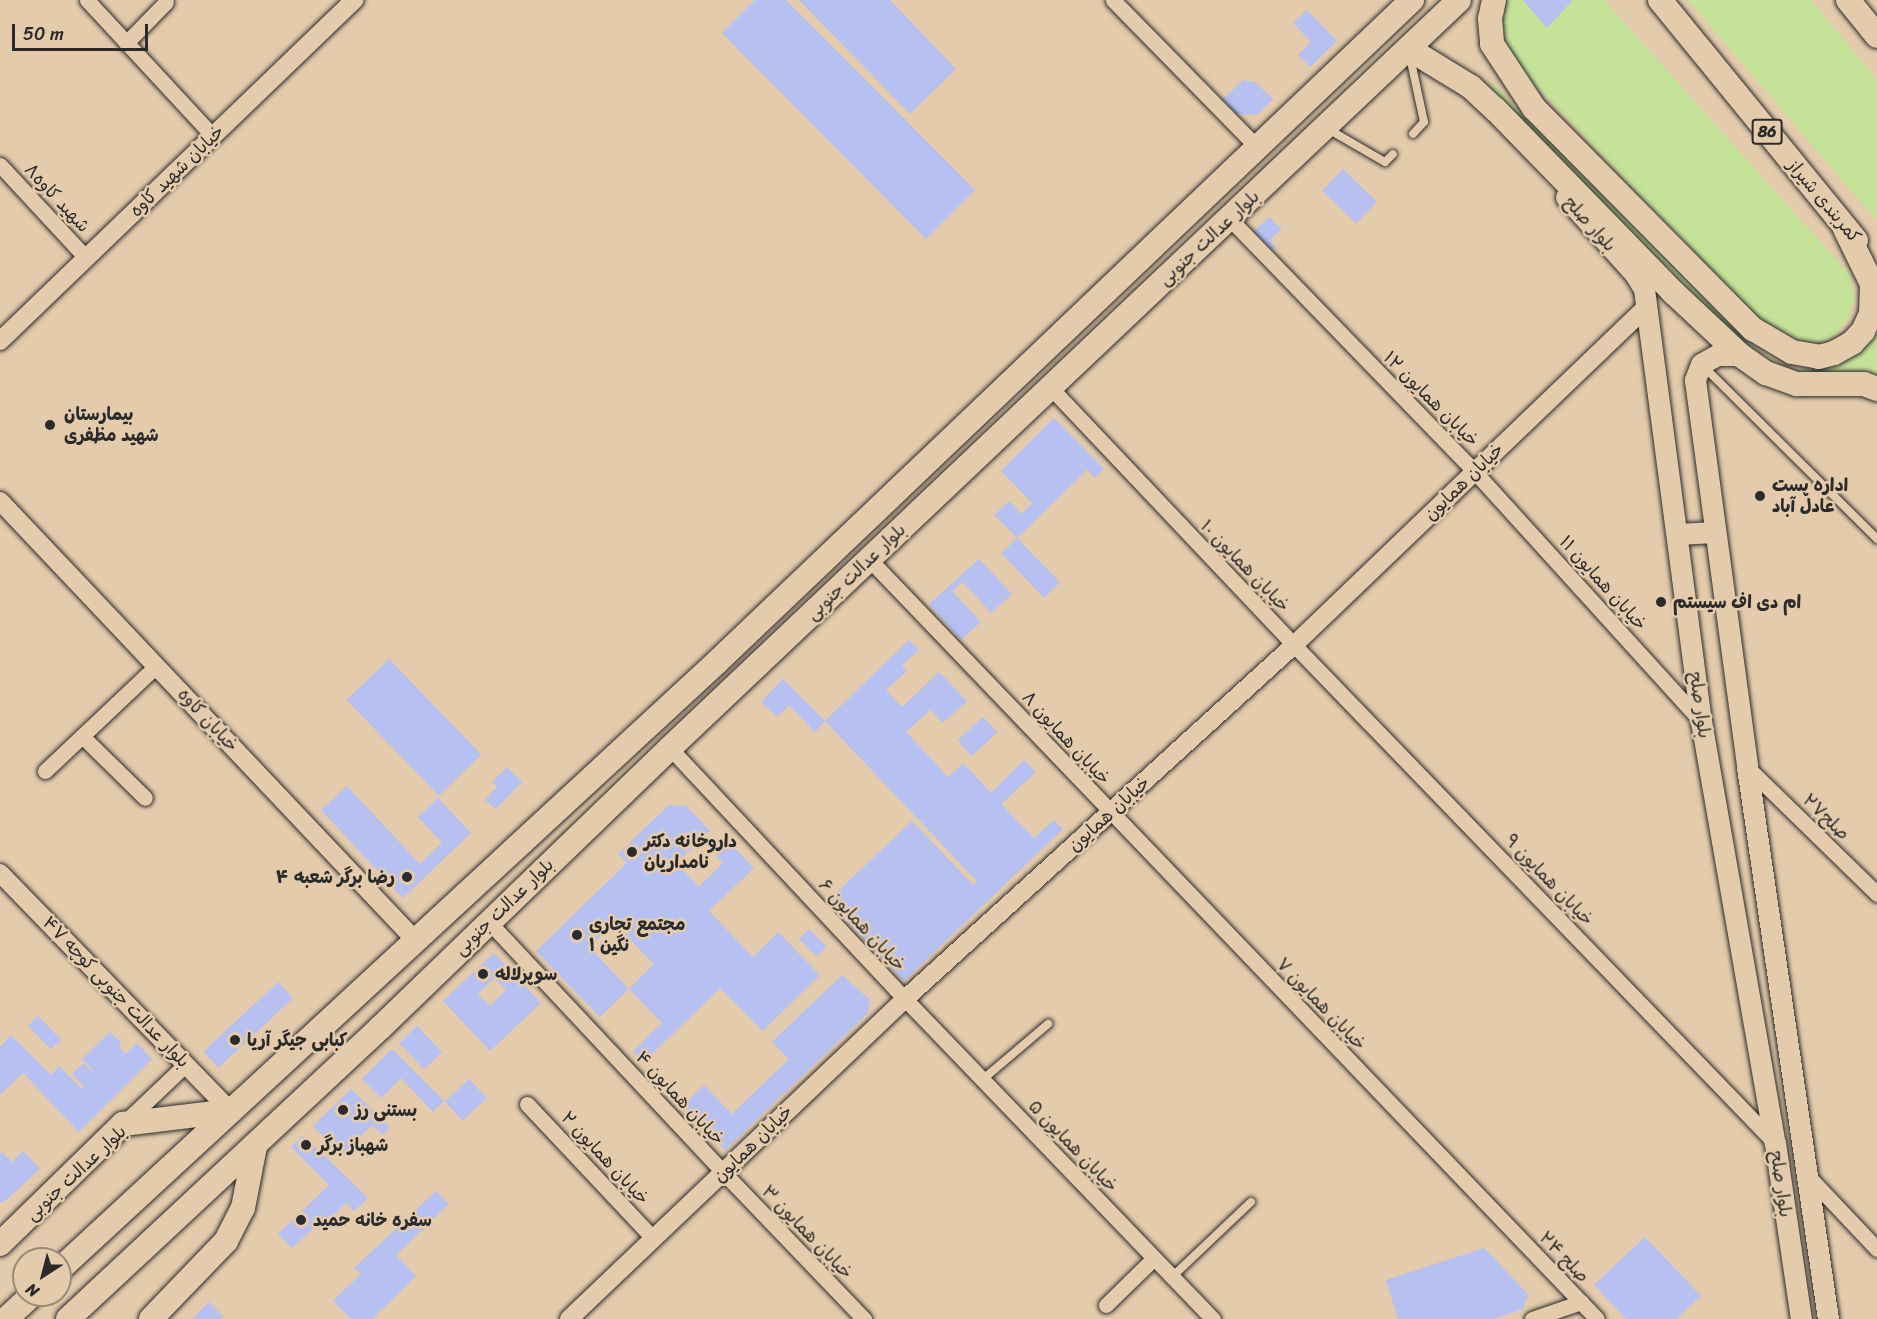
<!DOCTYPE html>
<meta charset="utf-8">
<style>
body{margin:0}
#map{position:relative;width:1877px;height:1319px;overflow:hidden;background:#e3cbac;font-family:Sriracha,"Playpen Sans Arabic",sans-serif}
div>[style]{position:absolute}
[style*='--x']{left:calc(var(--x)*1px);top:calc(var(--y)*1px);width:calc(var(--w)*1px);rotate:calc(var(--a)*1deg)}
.green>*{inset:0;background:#c5e299}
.building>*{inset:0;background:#b6c0f1;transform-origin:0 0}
.roads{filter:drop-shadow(0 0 2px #2b2b2b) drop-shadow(0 0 2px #2b2b2b)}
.service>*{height:8px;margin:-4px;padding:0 4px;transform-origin:4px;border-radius:4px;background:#e3cbac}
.minor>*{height:15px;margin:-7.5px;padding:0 7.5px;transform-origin:7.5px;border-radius:7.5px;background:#e3cbac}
.tertiary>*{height:18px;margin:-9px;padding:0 9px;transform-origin:9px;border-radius:9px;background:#e3cbac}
.secondary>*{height:21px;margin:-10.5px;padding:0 10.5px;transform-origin:10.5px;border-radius:10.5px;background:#e3cbac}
.primary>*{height:24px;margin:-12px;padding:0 12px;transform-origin:12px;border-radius:12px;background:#e3cbac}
.trunk>*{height:24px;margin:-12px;padding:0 12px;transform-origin:12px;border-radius:12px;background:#e3cbac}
.dots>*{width:16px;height:16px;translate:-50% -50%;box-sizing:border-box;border:3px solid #e3cbac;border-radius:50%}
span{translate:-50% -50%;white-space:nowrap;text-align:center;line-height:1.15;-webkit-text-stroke:5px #e3cbac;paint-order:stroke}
.shield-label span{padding:2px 4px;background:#e3cbac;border:2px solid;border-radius:4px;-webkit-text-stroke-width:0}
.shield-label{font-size:16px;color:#2b2b2b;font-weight:700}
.street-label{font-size:18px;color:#2b2b2b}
.poi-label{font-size:18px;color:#2b2b2b;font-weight:700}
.left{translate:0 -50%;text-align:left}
.right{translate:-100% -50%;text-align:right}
.north{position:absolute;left:12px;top:1247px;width:60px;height:60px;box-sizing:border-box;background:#e3cbac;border:2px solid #998b78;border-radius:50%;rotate:216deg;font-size:16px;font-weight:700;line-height:24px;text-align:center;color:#2b2b2b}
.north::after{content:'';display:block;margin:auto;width:21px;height:27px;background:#2b2b2b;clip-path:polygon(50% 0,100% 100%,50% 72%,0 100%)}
.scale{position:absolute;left:12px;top:24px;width:136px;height:27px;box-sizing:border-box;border:3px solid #2b2b2b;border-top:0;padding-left:8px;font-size:18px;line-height:21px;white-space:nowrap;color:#2b2b2b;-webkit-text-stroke:4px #e3cbac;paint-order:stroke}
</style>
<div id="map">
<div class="green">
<div style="clip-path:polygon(1504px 0,1604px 0,1850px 275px,1855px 299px,1846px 323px,1831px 339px,1807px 344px,1780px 335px,1753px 313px,1512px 61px,1502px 41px,1500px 13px)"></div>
<div style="clip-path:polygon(1688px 0,1811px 0,1877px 80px,1877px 221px)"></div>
<div style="clip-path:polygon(1493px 83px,1755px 349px,1793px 371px,1837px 363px,1877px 319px,1877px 379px,1793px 377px,1765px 365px,1489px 86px)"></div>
</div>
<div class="building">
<div style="clip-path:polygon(755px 0,786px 0,975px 190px,926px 239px,722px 33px)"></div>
<div style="clip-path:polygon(799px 0,890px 0,956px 69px,910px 114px)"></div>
<div style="clip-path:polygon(1523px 0,1573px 0,1547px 28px)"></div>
<div style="clip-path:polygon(1307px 10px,1337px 41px,1310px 67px,1298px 55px,1311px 42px,1293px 23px)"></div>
<div style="clip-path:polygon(1243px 80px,1255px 82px,1273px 99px,1257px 115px,1236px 114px,1222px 100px)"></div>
<div style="left:1343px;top:169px;width:47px;height:30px;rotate:44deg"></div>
<div style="clip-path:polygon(1269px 217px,1282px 229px,1270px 240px,1276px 247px,1272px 251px,1254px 231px)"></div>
<div style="clip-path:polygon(1054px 418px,1104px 469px,1095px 478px,1087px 470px,1017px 538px,994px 515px,1009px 501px,1022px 514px,1032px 503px,1001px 471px)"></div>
<div style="left:1017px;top:538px;width:62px;height:22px;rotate:46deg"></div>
<div style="clip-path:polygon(979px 559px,1012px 594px,991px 613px,963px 582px,952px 591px,981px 622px,961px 640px,929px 604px)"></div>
<div style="clip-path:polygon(909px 640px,919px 650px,902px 665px,907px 671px,886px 690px,902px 707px,939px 672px,967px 701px,943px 723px,930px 710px,906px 732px,948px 777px,963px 763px,991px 793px,1024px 760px,1036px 772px,1001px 804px,1034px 838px,1054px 820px,1063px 829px,904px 981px,827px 902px,912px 821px,973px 885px,977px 881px,825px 721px)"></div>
<div style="left:389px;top:659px;width:133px;height:59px;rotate:46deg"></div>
<div style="clip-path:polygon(783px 679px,825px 721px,815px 732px,789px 705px,777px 717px,761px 702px)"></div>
<div style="left:983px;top:717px;width:21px;height:35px;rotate:47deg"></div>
<div style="clip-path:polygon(507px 767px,522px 782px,496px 809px,485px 800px,497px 787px,492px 782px)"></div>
<div style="clip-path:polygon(347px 786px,420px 864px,442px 843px,418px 817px,438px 798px,471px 833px,403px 898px,321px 810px)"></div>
<div style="clip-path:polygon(669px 805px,686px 806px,710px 831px,676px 863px,699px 887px,723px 863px,716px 856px,730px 843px,754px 868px,709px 911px,753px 957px,778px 932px,820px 975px,763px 1031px,720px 988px,644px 1062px,633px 1051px,662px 1023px,629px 989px,654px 964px,614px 923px,589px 947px,629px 989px,600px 1017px,536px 951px,627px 863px,618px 854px)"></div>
<div style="left:809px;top:929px;width:25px;height:14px;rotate:45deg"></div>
<div style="clip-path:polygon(evenodd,494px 953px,541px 1003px,490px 1051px,443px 1001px,494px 953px,494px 978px,506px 990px,490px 1006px,478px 994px,494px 978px)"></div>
<div style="clip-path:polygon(842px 975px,870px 1000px,868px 1013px,725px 1150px,682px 1106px,704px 1085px,732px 1114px,789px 1059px,772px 1042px)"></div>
<div style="left:278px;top:982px;width:22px;height:102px;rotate:47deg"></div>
<div style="left:38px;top:1016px;width:33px;height:14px;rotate:46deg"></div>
<div style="left:417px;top:1026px;width:36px;height:25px;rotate:46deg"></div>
<div style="clip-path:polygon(110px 1032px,120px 1042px,120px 1048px,125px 1054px,137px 1043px,152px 1059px,79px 1132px,23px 1073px,0 1095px,0 1047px,11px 1035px,51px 1075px,59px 1066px,81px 1088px,84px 1086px,72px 1074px,83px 1063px,101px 1078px,82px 1059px)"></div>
<div style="clip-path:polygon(392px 1049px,444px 1101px,433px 1112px,401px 1078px,381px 1098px,362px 1079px)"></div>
<div style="left:469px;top:1079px;width:26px;height:33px;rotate:47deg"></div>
<div style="clip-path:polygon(351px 1089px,390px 1127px,383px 1135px,372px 1125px,341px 1155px,313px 1126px)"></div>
<div style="clip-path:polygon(303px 1135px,368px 1198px,354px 1211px,346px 1203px,318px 1230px,315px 1227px,292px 1248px,278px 1234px,329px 1185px,291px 1147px)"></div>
<div style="clip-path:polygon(23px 1151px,40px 1169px,4px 1202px,0 1202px,0 1154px,2px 1152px,12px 1162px)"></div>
<div style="clip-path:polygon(436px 1191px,449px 1204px,396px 1255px,416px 1276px,372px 1319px,351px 1319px,333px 1301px,361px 1274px,354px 1268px)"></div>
<div style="clip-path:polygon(1645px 1237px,1701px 1296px,1676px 1319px,1626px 1319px,1594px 1285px)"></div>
<div style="clip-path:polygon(1484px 1248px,1528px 1294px,1523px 1309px,1493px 1319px,1398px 1319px,1386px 1280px)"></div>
<div style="clip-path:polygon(209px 1302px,224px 1317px,221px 1319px,192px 1319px)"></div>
</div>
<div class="roads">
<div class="service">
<div style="--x:1410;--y:57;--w:66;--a:77.8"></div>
<div style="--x:1424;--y:122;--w:16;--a:133"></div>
<div style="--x:1328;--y:129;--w:66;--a:30.1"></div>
<div style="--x:1385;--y:162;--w:11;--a:-45"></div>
<div style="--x:1702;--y:365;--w:247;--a:44.8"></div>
<div style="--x:982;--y:1080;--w:87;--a:-40.3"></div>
<div style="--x:1172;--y:1277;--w:109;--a:-43.5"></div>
</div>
<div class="minor">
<div style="--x:87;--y:0;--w:185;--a:47.2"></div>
<div style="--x:1113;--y:0;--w:207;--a:45.6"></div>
<div style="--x:126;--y:43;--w:57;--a:-45.7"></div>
<div style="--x:0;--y:165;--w:127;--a:47.2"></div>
<div style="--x:1229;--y:218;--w:354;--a:45.9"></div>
<div style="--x:1475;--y:472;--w:336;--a:47.8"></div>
<div style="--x:1051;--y:388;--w:354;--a:46.6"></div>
<div style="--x:1294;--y:645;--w:692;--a:45.99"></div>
<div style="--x:869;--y:559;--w:1052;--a:46.23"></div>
<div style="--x:82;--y:736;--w:88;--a:44.5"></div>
<div style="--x:670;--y:748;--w:344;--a:46.9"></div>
<div style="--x:905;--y:999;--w:444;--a:46.1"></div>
<div style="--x:1747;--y:767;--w:182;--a:44.3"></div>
<div style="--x:45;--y:771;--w:153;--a:-43.4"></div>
<div style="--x:489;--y:922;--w:342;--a:46.9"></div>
<div style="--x:723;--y:1172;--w:204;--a:46.2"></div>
<div style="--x:527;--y:1104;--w:184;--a:46.8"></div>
<div style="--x:123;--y:1124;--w:87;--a:-43.6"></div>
<div style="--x:1807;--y:1175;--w:102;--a:46.6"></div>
<div style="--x:1106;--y:1305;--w:67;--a:-44.4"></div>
<div style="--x:1532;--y:1319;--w:52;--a:-19.1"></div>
</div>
<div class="tertiary">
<div style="--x:0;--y:341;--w:492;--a:-43.9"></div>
<div style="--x:0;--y:501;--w:604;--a:46.61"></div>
<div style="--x:0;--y:873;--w:332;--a:45.9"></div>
<div style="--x:569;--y:1319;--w:464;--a:-43.6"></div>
<div style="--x:905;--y:999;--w:526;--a:-42.3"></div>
<div style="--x:1294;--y:645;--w:489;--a:-43.8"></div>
</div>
<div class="secondary">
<div style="--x:1566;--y:197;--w:103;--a:48.1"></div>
<div style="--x:1635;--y:274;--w:17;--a:59"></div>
<div style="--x:1644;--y:289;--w:436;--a:82.5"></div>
<div style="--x:1701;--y:721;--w:428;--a:80.1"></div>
<div style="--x:1775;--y:1143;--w:178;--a:81.6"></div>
<div style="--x:1740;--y:355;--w:23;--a:180"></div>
<div style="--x:1717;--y:355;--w:18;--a:151"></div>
<div style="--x:1701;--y:364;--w:17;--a:111"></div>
<div style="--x:1695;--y:380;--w:390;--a:82.3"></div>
<div style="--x:1747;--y:767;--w:558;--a:81.65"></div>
<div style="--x:1677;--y:534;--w:38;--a:-3"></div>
</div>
<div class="primary">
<div style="--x:0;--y:1244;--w:172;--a:-44.3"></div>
<div style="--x:123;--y:1124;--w:109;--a:-6.9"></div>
<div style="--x:60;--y:1269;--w:894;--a:-42.73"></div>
<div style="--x:717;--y:662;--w:960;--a:-43.61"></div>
<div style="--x:6;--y:1319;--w:35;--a:-43"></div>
<div style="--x:68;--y:1319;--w:427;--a:-43"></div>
<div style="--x:380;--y:1028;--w:403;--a:-44"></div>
<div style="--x:670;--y:748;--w:1087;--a:-43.47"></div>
<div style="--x:151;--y:1319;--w:108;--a:-46.1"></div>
<div style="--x:226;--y:1241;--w:37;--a:-63"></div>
<div style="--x:243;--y:1208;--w:63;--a:-79"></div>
</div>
<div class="trunk">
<div style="--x:1494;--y:0;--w:19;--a:102"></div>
<div style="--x:1490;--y:19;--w:25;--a:85"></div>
<div style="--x:1492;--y:44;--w:77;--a:56.7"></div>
<div style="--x:1534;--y:108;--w:311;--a:45.3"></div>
<div style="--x:1753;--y:329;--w:45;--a:30.5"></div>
<div style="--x:1792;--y:352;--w:27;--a:10"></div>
<div style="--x:1819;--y:357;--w:16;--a:-15"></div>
<div style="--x:1834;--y:353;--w:21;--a:-29"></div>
<div style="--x:1852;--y:343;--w:16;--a:-47"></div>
<div style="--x:1863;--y:331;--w:19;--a:-65"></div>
<div style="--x:1871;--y:314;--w:30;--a:-88"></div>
<div style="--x:1872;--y:284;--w:61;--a:-116.1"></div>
<div style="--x:1660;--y:0;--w:310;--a:50.8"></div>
<div style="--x:1848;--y:0;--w:46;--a:51.1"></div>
<div style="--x:1409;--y:49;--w:73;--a:31.5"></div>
<div style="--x:1471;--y:87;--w:33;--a:43"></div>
<div style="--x:1495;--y:109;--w:257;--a:45.8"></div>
<div style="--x:1674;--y:293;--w:91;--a:43.2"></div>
<div style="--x:1740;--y:355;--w:32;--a:35"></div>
<div style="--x:1766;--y:373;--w:33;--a:20"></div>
<div style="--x:1797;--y:384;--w:67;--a:0"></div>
<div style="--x:1864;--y:384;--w:14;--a:21"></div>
</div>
</div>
<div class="dots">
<div style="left:50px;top:425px;background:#2b2b2b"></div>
<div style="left:1760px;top:496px;background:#2b2b2b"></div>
<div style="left:1661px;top:602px;background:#2b2b2b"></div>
<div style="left:632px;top:852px;background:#2b2b2b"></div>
<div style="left:407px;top:877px;background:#2b2b2b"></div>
<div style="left:577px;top:935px;background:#2b2b2b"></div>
<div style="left:483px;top:974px;background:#2b2b2b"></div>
<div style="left:235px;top:1040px;background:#2b2b2b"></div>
<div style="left:343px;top:1110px;background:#2b2b2b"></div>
<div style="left:306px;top:1145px;background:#2b2b2b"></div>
<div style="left:301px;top:1220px;background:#2b2b2b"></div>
</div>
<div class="shield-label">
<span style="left:1767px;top:132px">86</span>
</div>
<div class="street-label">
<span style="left:177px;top:171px;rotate:-44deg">خیابان شهید کاوه</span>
<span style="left:57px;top:198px;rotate:47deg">شهید کاوه۸</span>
<span style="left:1824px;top:201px;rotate:50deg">کمربندی شیراز</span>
<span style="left:1590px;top:224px;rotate:48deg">بلوار صلح</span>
<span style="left:1209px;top:238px;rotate:-43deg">بلوار عدالت جنوبی</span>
<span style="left:1431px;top:399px;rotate:45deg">خیابان همایون ۱۲</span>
<span style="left:1464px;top:482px;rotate:-44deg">خیابان همایون</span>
<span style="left:1245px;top:566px;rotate:46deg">خیابان همایون ۱۰</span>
<span style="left:856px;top:572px;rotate:-44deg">بلوار عدالت جنوبی</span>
<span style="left:1603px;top:583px;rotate:48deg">خیابان همایون ۱۱</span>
<span style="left:1700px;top:705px;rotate:82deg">بلوار صلح</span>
<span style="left:208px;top:720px;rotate:47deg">خیابان کاوه</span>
<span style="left:1066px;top:738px;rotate:47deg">خیابان همایون ۸</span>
<span style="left:1109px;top:814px;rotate:-42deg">خیابان همایون</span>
<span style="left:1826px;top:817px;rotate:44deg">صلح۲۷</span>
<span style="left:1549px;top:880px;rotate:46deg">خیابان همایون ۹</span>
<span style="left:504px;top:907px;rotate:-44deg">بلوار عدالت جنوبی</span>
<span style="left:862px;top:925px;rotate:47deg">خیابان همایون ۶</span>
<span style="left:116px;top:992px;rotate:46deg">بلوار عدالت جنوبی کوچه ۴۷</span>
<span style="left:1321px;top:1004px;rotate:46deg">خیابان همایون ۷</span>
<span style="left:680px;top:1098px;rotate:47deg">خیابان همایون ۴</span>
<span style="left:753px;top:1144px;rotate:-44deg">خیابان همایون</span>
<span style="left:1073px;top:1146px;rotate:46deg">خیابان همایون ۵</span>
<span style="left:605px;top:1158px;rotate:47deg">خیابان همایون ۲</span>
<span style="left:76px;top:1173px;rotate:-43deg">بلوار عدالت جنوبی</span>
<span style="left:1781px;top:1184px;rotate:82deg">بلوار صلح</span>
<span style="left:807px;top:1232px;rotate:46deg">خیابان همایون ۳</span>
<span style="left:1564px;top:1257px;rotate:46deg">صلح ۲۴</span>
</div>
<div class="poi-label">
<span class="left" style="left:64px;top:425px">بیمارستان<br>شهید مظفری</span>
<span class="left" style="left:1772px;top:496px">اداره پست<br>عادل آباد</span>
<span class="left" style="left:1673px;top:602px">ام دی اف سیستم</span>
<span class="left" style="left:644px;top:852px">داروخانه دکتر<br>نامداریان</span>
<span class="right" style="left:395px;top:877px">رضا برگر شعبه ۴</span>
<span class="left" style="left:589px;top:935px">مجتمع تجاری<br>نگین ۱</span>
<span class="left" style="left:495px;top:974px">سوپرلاله</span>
<span class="left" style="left:247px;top:1040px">کبابی جیگر آریا</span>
<span class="left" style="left:355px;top:1110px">بستنی رز</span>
<span class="left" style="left:318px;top:1145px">شهباز برگر</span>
<span class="left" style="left:313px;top:1220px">سفره خانه حمید</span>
</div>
<div class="north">N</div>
<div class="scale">50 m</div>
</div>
